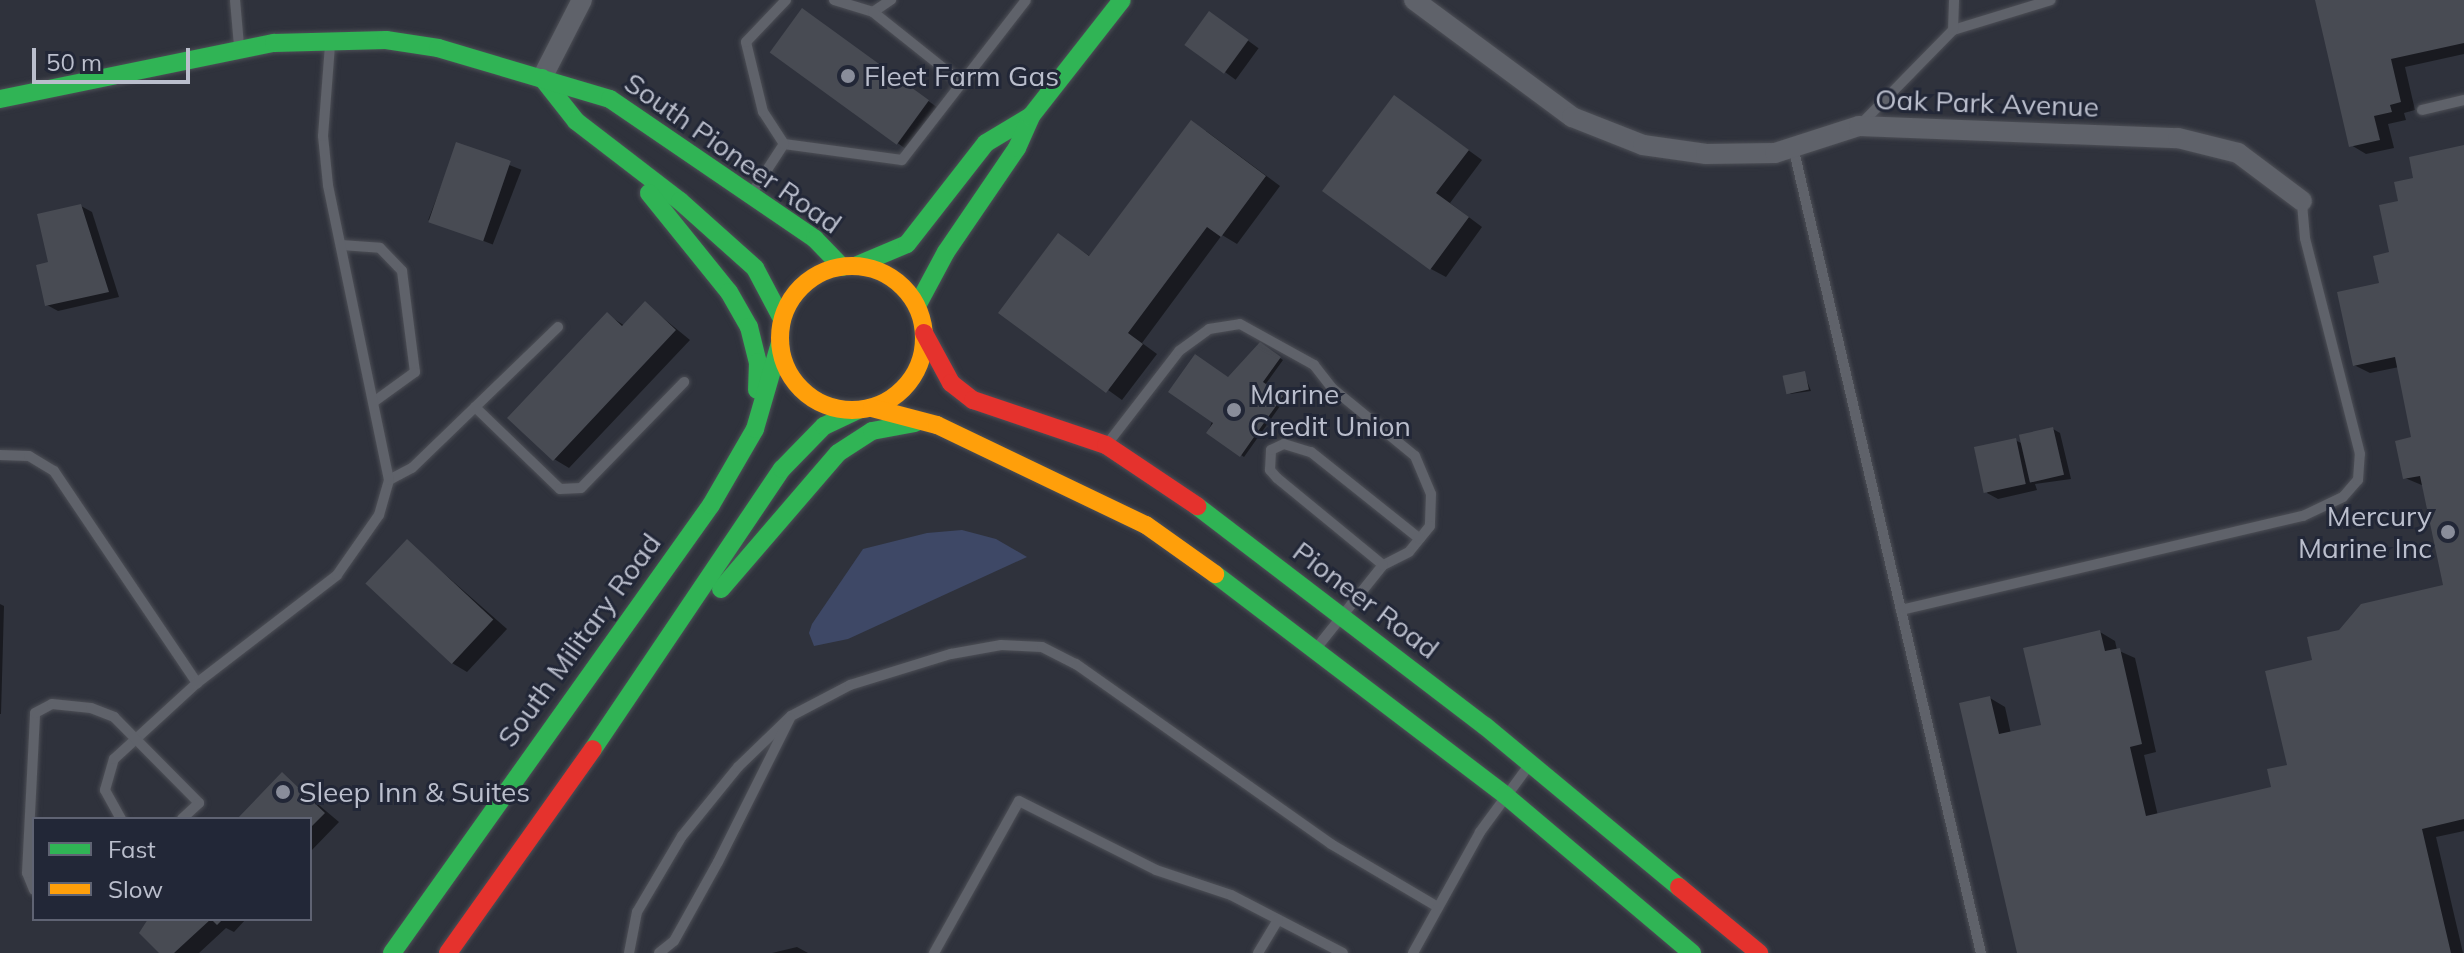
<!DOCTYPE html>
<style>
body{margin:0}
#map{position:relative;width:2464px;height:953px;overflow:hidden;background:#2f323c;font-family:Mulish,sans-serif}
div>[style]{position:absolute}
[style*='--x']{left:calc(var(--x)*1px);top:calc(var(--y)*1px);width:calc(var(--w)*1px);rotate:calc(var(--a)*1deg)}
.water>*{inset:0;background:#3e4866}
.shadow>*{inset:0;background:#0007;transform-origin:0 0}
.building>*{inset:0;background:#484b53;transform-origin:0 0}
.roads{filter:drop-shadow(0 0 2px #4d4f56) drop-shadow(0 0 2px #4d4f56)}
.lane>*{height:10px;margin:-5px;padding:0 5px;transform-origin:5px;border-radius:5px;background:#5f626a}
.street>*{height:20px;margin:-10px;padding:0 10px;transform-origin:10px;border-radius:10px;background:#5f626a}
.fast>*{height:18px;margin:-9px;padding:0 9px;transform-origin:9px;border-radius:9px;background:#30b455}
.slow>*{height:18px;margin:-9px;padding:0 9px;transform-origin:9px;border-radius:9px;background:#ff9f0a}
.slow>.ring{margin:-9px;padding:0;box-sizing:content-box;background:none;border:18px solid #ff9f0a;border-radius:50%}
.jam>*{height:18px;margin:-9px;padding:0 9px;transform-origin:9px;border-radius:9px;background:#e5322d}
.dots>*{width:22px;height:22px;translate:-50% -50%;box-sizing:border-box;border:4px solid #222737;border-radius:50%}
span{translate:-50% -50%;white-space:nowrap;text-align:center;line-height:1.15;-webkit-text-stroke:6px #222737;paint-order:stroke}
.poi-label{font-size:28px;color:#babecc}
.left{translate:0 -50%;text-align:left}
.right{translate:-100% -50%;text-align:right}
.street-label{font-size:28px;color:#babecc}
.legend{position:absolute;left:32px;top:817px;width:280px;height:104px;box-sizing:border-box;background:#222737;border:2px solid #5f6373;margin:0;padding:10px 14px;list-style:none;font-size:24px;color:#babecc}
.legend li{display:flex;align-items:center;gap:16px;height:40px}
.legend b{width:40px;border:2px solid #5f6373}
.scale{position:absolute;left:32px;top:48px;width:158px;height:36px;box-sizing:border-box;border:4px solid #babecc;border-top:0;padding-left:10px;font-size:24px;line-height:28px;white-space:nowrap;color:#babecc;-webkit-text-stroke:6px #222737;paint-order:stroke}
</style>
<div id="map">
<div class="water">
<div style="clip-path:polygon(962px 530px,996px 539px,1027px 557px,848px 639px,814px 646px,809px 633px,812px 624px,863px 549px,927px 533px)"></div>
</div>
<div class="shadow">
<div style="clip-path:polygon(2317px 0,2464px 0,2464px 54px,2405px 67px,2415px 110px,2404px 113px,2406px 120px,2388px 124px,2394px 148px,2366px 154px,2351px 145px)"></div>
<div style="left:803px;top:10px;width:172px;height:52px;rotate:36deg"></div>
<div style="left:1210px;top:13px;width:60px;height:39px;rotate:36deg"></div>
<div style="clip-path:polygon(1395px 97px,1482px 160px,1450px 203px,1482px 227px,1446px 277px,1431px 269px)"></div>
<div style="clip-path:polygon(1206px 131px,1280px 186px,1237px 244px,1222px 235px,1142px 343px,1157px 354px,1122px 400px,1001px 313px,1058px 235px,1091px 257px)"></div>
<div style="left:457px;top:145px;width:69px;height:80px;rotate:21deg"></div>
<div style="clip-path:polygon(2464px 147px,2464px 831px,2436px 837px,2463px 953px,2019px 953px,1990px 698px,2005px 707px,2011px 734px,2043px 726px,2100px 632px,2115px 641px,2117px 650px,2135px 658px,2156px 752px,2144px 755px,2158px 816px,2274px 789px,2289px 766px,2315px 662px,2340px 632px,2445px 587px,2424px 486px,2405px 478px,2414px 439px,2399px 367px,2370px 373px,2354px 365px,2392px 254px,2400px 202px,2416px 180px)"></div>
<div style="clip-path:polygon(81px 206px,92px 212px,119px 297px,58px 311px,47px 305px,51px 264px)"></div>
<div style="clip-path:polygon(646px 304px,690px 340px,569px 468px,554px 459px,608px 315px,625px 326px)"></div>
<div style="clip-path:polygon(1260px 345px,1283px 360px,1265px 385px,1285px 399px,1244px 457px,1208px 432px,1228px 380px)"></div>
<div style="clip-path:polygon(1804px 373px,1811px 391px,1790px 394px)"></div>
<div style="clip-path:polygon(2053px 429px,2060px 433px,2071px 479px,2035px 484px,2037px 490px,1998px 499px,1987px 493px,2015px 440px,2023px 444px)"></div>
<div style="clip-path:polygon(407px 541px,507px 629px,467px 672px,452px 663px)"></div>
<div style="clip-path:polygon(0 604px,4px 606px,1px 714px,0 714px)"></div>
<div style="clip-path:polygon(282px 774px,339px 822px,310px 852px,310px 819px,240px 819px)"></div>
<div style="clip-path:polygon(152px 919px,246px 919px,234px 932px,226px 928px,199px 953px,162px 953px)"></div>
<div style="clip-path:polygon(797px 947px,808px 953px,772px 953px)"></div>
</div>
<div class="building">
<div style="clip-path:polygon(2315px 0,2464px 0,2464px 43px,2391px 59px,2401px 102px,2390px 105px,2392px 112px,2374px 116px,2380px 140px,2349px 147px)"></div>
<div style="left:802px;top:8px;width:157px;height:55px;rotate:36deg"></div>
<div style="left:1209px;top:11px;width:49px;height:42px;rotate:36deg"></div>
<div style="clip-path:polygon(1394px 95px,1469px 150px,1436px 193px,1469px 217px,1430px 270px,1322px 191px)"></div>
<div style="clip-path:polygon(1191px 120px,1266px 176px,1221px 237px,1207px 227px,1128px 333px,1143px 344px,1106px 393px,998px 313px,1058px 233px,1089px 256px)"></div>
<div style="left:456px;top:142px;width:58px;height:85px;rotate:19deg"></div>
<div style="clip-path:polygon(2464px 145px,2464px 819px,2422px 829px,2451px 953px,2017px 953px,1959px 703px,1990px 696px,1999px 734px,2041px 725px,2023px 648px,2100px 630px,2105px 651px,2120px 648px,2142px 744px,2130px 747px,2146px 816px,2271px 787px,2267px 769px,2287px 765px,2265px 671px,2312px 660px,2307px 637px,2339px 630px,2361px 604px,2443px 585px,2420px 476px,2403px 479px,2395px 441px,2411px 437px,2395px 357px,2353px 366px,2337px 292px,2379px 283px,2373px 256px,2389px 252px,2379px 205px,2398px 201px,2394px 182px,2413px 178px,2409px 157px)"></div>
<div style="clip-path:polygon(81px 204px,109px 292px,45px 306px,36px 265px,48px 262px,37px 214px)"></div>
<div style="clip-path:polygon(645px 301px,676px 330px,553px 461px,507px 418px,607px 312px,622px 326px)"></div>
<div style="clip-path:polygon(1260px 342px,1281px 357px,1263px 382px,1283px 396px,1240px 457px,1206px 433px,1213px 423px,1168px 392px,1195px 354px,1228px 377px)"></div>
<div style="left:1805px;top:371px;width:19px;height:23px;rotate:78deg"></div>
<div style="left:2053px;top:427px;width:49px;height:35px;rotate:77deg"></div>
<div style="left:2016px;top:438px;width:47px;height:43px;rotate:78deg"></div>
<div style="left:407px;top:539px;width:118px;height:61px;rotate:43deg"></div>
<div style="clip-path:polygon(282px 772px,325px 813px,310px 828px,310px 819px,237px 819px)"></div>
<div style="clip-path:polygon(148px 919px,223px 919px,217px 925px,211px 919px,174px 953px,159px 953px,139px 933px)"></div>
</div>
<div class="roads">
<div class="lane">
<div style="--x:235;--y:0;--w:46;--a:85"></div>
<div style="--x:834;--y:0;--w:41;--a:17.1"></div>
<div style="--x:873;--y:12;--w:22;--a:-34"></div>
<div style="--x:873;--y:12;--w:114;--a:38.6"></div>
<div style="--x:1953;--y:30;--w:102;--a:-17"></div>
<div style="--x:2422;--y:110;--w:43;--a:-13.4"></div>
<div style="--x:1860;--y:125;--w:133;--a:-45.6"></div>
<div style="--x:1953;--y:30;--w:30;--a:-88"></div>
<div style="--x:784;--y:144;--w:119;--a:7.7"></div>
<div style="--x:902;--y:160;--w:202;--a:-52.2"></div>
<div style="--x:1794;--y:151;--w:824;--a:76.88"></div>
<div style="--x:752;--y:193;--w:59;--a:-56.9"></div>
<div style="--x:784;--y:144;--w:38;--a:-123"></div>
<div style="--x:763;--y:112;--w:72;--a:-103.7"></div>
<div style="--x:746;--y:42;--w:58;--a:-46.4"></div>
<div style="--x:341;--y:245;--w:39;--a:4"></div>
<div style="--x:380;--y:248;--w:32;--a:46"></div>
<div style="--x:402;--y:271;--w:102;--a:82.7"></div>
<div style="--x:415;--y:372;--w:49;--a:144.1"></div>
<div style="--x:475;--y:407;--w:118;--a:44"></div>
<div style="--x:560;--y:489;--w:21;--a:-3"></div>
<div style="--x:581;--y:488;--w:148;--a:-45.8"></div>
<div style="--x:1108;--y:443;--w:116;--a:-52.3"></div>
<div style="--x:1179;--y:351;--w:37;--a:-36"></div>
<div style="--x:1209;--y:329;--w:31;--a:-9"></div>
<div style="--x:1240;--y:324;--w:85;--a:29"></div>
<div style="--x:1314;--y:365;--w:29;--a:52"></div>
<div style="--x:1332;--y:388;--w:107;--a:39.3"></div>
<div style="--x:1415;--y:456;--w:41;--a:67.2"></div>
<div style="--x:1431;--y:494;--w:32;--a:92"></div>
<div style="--x:1430;--y:526;--w:33;--a:129"></div>
<div style="--x:1409;--y:552;--w:29;--a:153"></div>
<div style="--x:1383;--y:565;--w:104;--a:128.7"></div>
<div style="--x:0;--y:455;--w:29;--a:2"></div>
<div style="--x:29;--y:456;--w:29;--a:31"></div>
<div style="--x:54;--y:471;--w:256;--a:56"></div>
<div style="--x:389;--y:480;--w:26;--a:-28"></div>
<div style="--x:412;--y:468;--w:203;--a:-44"></div>
<div style="--x:1383;--y:565;--w:137;--a:-140.6"></div>
<div style="--x:1277;--y:478;--w:11;--a:-131"></div>
<div style="--x:1270;--y:470;--w:20;--a:-87"></div>
<div style="--x:1271;--y:450;--w:14;--a:-25"></div>
<div style="--x:1284;--y:444;--w:28;--a:17"></div>
<div style="--x:1311;--y:452;--w:139;--a:38.6"></div>
<div style="--x:1901;--y:610;--w:413;--a:-13.2"></div>
<div style="--x:2303;--y:516;--w:44;--a:-25.4"></div>
<div style="--x:2343;--y:497;--w:23;--a:-49"></div>
<div style="--x:2358;--y:480;--w:26;--a:-86"></div>
<div style="--x:2360;--y:454;--w:223;--a:-104.3"></div>
<div style="--x:2305;--y:238;--w:37;--a:-95"></div>
<div style="--x:121;--y:819;--w:33;--a:-119"></div>
<div style="--x:105;--y:790;--w:32;--a:-74"></div>
<div style="--x:114;--y:759;--w:113;--a:-42.5"></div>
<div style="--x:197;--y:683;--w:177;--a:-37.6"></div>
<div style="--x:337;--y:575;--w:73;--a:-55"></div>
<div style="--x:379;--y:515;--w:36;--a:-74"></div>
<div style="--x:389;--y:480;--w:301;--a:-101.7"></div>
<div style="--x:328;--y:185;--w:49;--a:-95.8"></div>
<div style="--x:323;--y:136;--w:91;--a:-85.6"></div>
<div style="--x:34;--y:890;--w:18;--a:-112"></div>
<div style="--x:27;--y:873;--w:160;--a:-87.1"></div>
<div style="--x:35;--y:713;--w:19;--a:-28"></div>
<div style="--x:52;--y:704;--w:39;--a:6"></div>
<div style="--x:91;--y:708;--w:25;--a:21"></div>
<div style="--x:114;--y:717;--w:121;--a:45.3"></div>
<div style="--x:199;--y:803;--w:23;--a:137"></div>
<div style="--x:629;--y:953;--w:42;--a:-79"></div>
<div style="--x:637;--y:912;--w:88;--a:-59.4"></div>
<div style="--x:682;--y:836;--w:89;--a:-50.9"></div>
<div style="--x:738;--y:767;--w:74;--a:-43.9"></div>
<div style="--x:791;--y:716;--w:67;--a:-27.7"></div>
<div style="--x:850;--y:685;--w:106;--a:-17.1"></div>
<div style="--x:951;--y:654;--w:51;--a:-10.2"></div>
<div style="--x:1001;--y:645;--w:41;--a:2.8"></div>
<div style="--x:1042;--y:647;--w:38;--a:27"></div>
<div style="--x:1076;--y:664;--w:312;--a:35.2"></div>
<div style="--x:1331;--y:844;--w:124;--a:30.5"></div>
<div style="--x:659;--y:953;--w:19;--a:-39"></div>
<div style="--x:674;--y:941;--w:90;--a:-60.9"></div>
<div style="--x:718;--y:862;--w:161;--a:-63.4"></div>
<div style="--x:934;--y:953;--w:174;--a:-60.8"></div>
<div style="--x:1019;--y:801;--w:153;--a:26.7"></div>
<div style="--x:1156;--y:870;--w:79;--a:18.4"></div>
<div style="--x:1231;--y:895;--w:126;--a:27.4"></div>
<div style="--x:1258;--y:953;--w:39;--a:-59"></div>
<div style="--x:1413;--y:953;--w:138;--a:-61"></div>
<div style="--x:1480;--y:832;--w:84;--a:-53.7"></div>
</div>
<div class="street">
<div style="--x:1414;--y:0;--w:197;--a:36.5"></div>
<div style="--x:1572;--y:117;--w:76;--a:21.5"></div>
<div style="--x:1643;--y:145;--w:64;--a:8.1"></div>
<div style="--x:1706;--y:154;--w:69;--a:-0.8"></div>
<div style="--x:1775;--y:153;--w:88;--a:-17.8"></div>
<div style="--x:1859;--y:126;--w:319;--a:2.2"></div>
<div style="--x:2178;--y:138;--w:62;--a:14"></div>
<div style="--x:2238;--y:153;--w:80;--a:36.9"></div>
<div style="--x:542;--y:78;--w:88;--a:-62.9"></div>
</div>
<div class="fast">
<div style="--x:542;--y:78;--w:55;--a:51.7"></div>
<div style="--x:576;--y:121;--w:131;--a:37.6"></div>
<div style="--x:680;--y:201;--w:101;--a:41.8"></div>
<div style="--x:755;--y:268;--w:58;--a:62.1"></div>
<div style="--x:0;--y:99;--w:280;--a:-11.6"></div>
<div style="--x:274;--y:43;--w:112;--a:-1.5"></div>
<div style="--x:386;--y:40;--w:53;--a:8.7"></div>
<div style="--x:438;--y:48;--w:179;--a:16.5"></div>
<div style="--x:610;--y:99;--w:248;--a:34.3"></div>
<div style="--x:815;--y:239;--w:39;--a:46"></div>
<div style="--x:649;--y:193;--w:127;--a:51.1"></div>
<div style="--x:729;--y:292;--w:40;--a:60.3"></div>
<div style="--x:749;--y:327;--w:36;--a:76"></div>
<div style="--x:758;--y:362;--w:28;--a:92"></div>
<div style="--x:855;--y:266;--w:56;--a:-22.9"></div>
<div style="--x:907;--y:244;--w:128;--a:-52"></div>
<div style="--x:986;--y:143;--w:52;--a:-31"></div>
<div style="--x:917;--y:306;--w:61;--a:-61.8"></div>
<div style="--x:946;--y:252;--w:126;--a:-55.7"></div>
<div style="--x:1017;--y:148;--w:35;--a:-66"></div>
<div style="--x:1031;--y:116;--w:147;--a:-51.9"></div>
<div style="--x:1197;--y:506;--w:362;--a:37.4"></div>
<div style="--x:1485;--y:726;--w:252;--a:39.7"></div>
<div style="--x:1215;--y:574;--w:365;--a:37.3"></div>
<div style="--x:1505;--y:795;--w:245;--a:40.2"></div>
<div style="--x:721;--y:589;--w:179;--a:-49.3"></div>
<div style="--x:838;--y:453;--w:40;--a:-32.9"></div>
<div style="--x:872;--y:431;--w:44;--a:-10.5"></div>
<div style="--x:593;--y:749;--w:338;--a:-56"></div>
<div style="--x:782;--y:469;--w:60;--a:-45.7"></div>
<div style="--x:824;--y:426;--w:38;--a:-25"></div>
<div style="--x:392;--y:953;--w:550;--a:-54.55"></div>
<div style="--x:711;--y:505;--w:88;--a:-59.9"></div>
<div style="--x:755;--y:429;--w:90;--a:-73.8"></div>
</div>
<div class="slow">
<div class="ring" style="left:780px;top:266px;width:126px;height:126px"></div>
<div style="--x:872;--y:408;--w:67;--a:14.7"></div>
<div style="--x:937;--y:425;--w:232;--a:25.6"></div>
<div style="--x:1146;--y:525;--w:85;--a:35.4"></div>
</div>
<div class="jam">
<div style="--x:924;--y:333;--w:57;--a:61.6"></div>
<div style="--x:951;--y:383;--w:28;--a:38"></div>
<div style="--x:973;--y:400;--w:140;--a:18.7"></div>
<div style="--x:1106;--y:445;--w:110;--a:33.8"></div>
<div style="--x:1679;--y:887;--w:104;--a:39.5"></div>
<div style="--x:448;--y:953;--w:250;--a:-54.6"></div>
</div>
</div>
<div class="dots">
<div style="left:848px;top:76px;background:#898d9a"></div>
<div style="left:1234px;top:410px;background:#898d9a"></div>
<div style="left:2448px;top:532px;background:#898d9a"></div>
<div style="left:283px;top:792px;background:#898d9a"></div>
</div>
<div class="poi-label">
<span class="left" style="left:864px;top:76px">Fleet Farm Gas</span>
<span class="left" style="left:1250px;top:410px">Marine<br>Credit Union</span>
<span class="right" style="left:2432px;top:532px">Mercury<br>Marine Inc</span>
<span class="left" style="left:299px;top:792px">Sleep Inn &amp; Suites</span>
</div>
<div class="street-label">
<span style="left:1987px;top:103px;rotate:2deg">Oak Park Avenue</span>
<span style="left:733px;top:153px;rotate:35deg">South Pioneer Road</span>
<span style="left:1366px;top:600px;rotate:37deg">Pioneer Road</span>
<span style="left:579px;top:640px;rotate:-54deg">South Military Road</span>
</div>
<ul class="legend">
<li><b style="height:10px;background:#30b455"></b>Fast</li>
<li><b style="height:10px;background:#ff9f0a"></b>Slow</li>
</ul>
<div class="scale">50 m</div>
</div>
